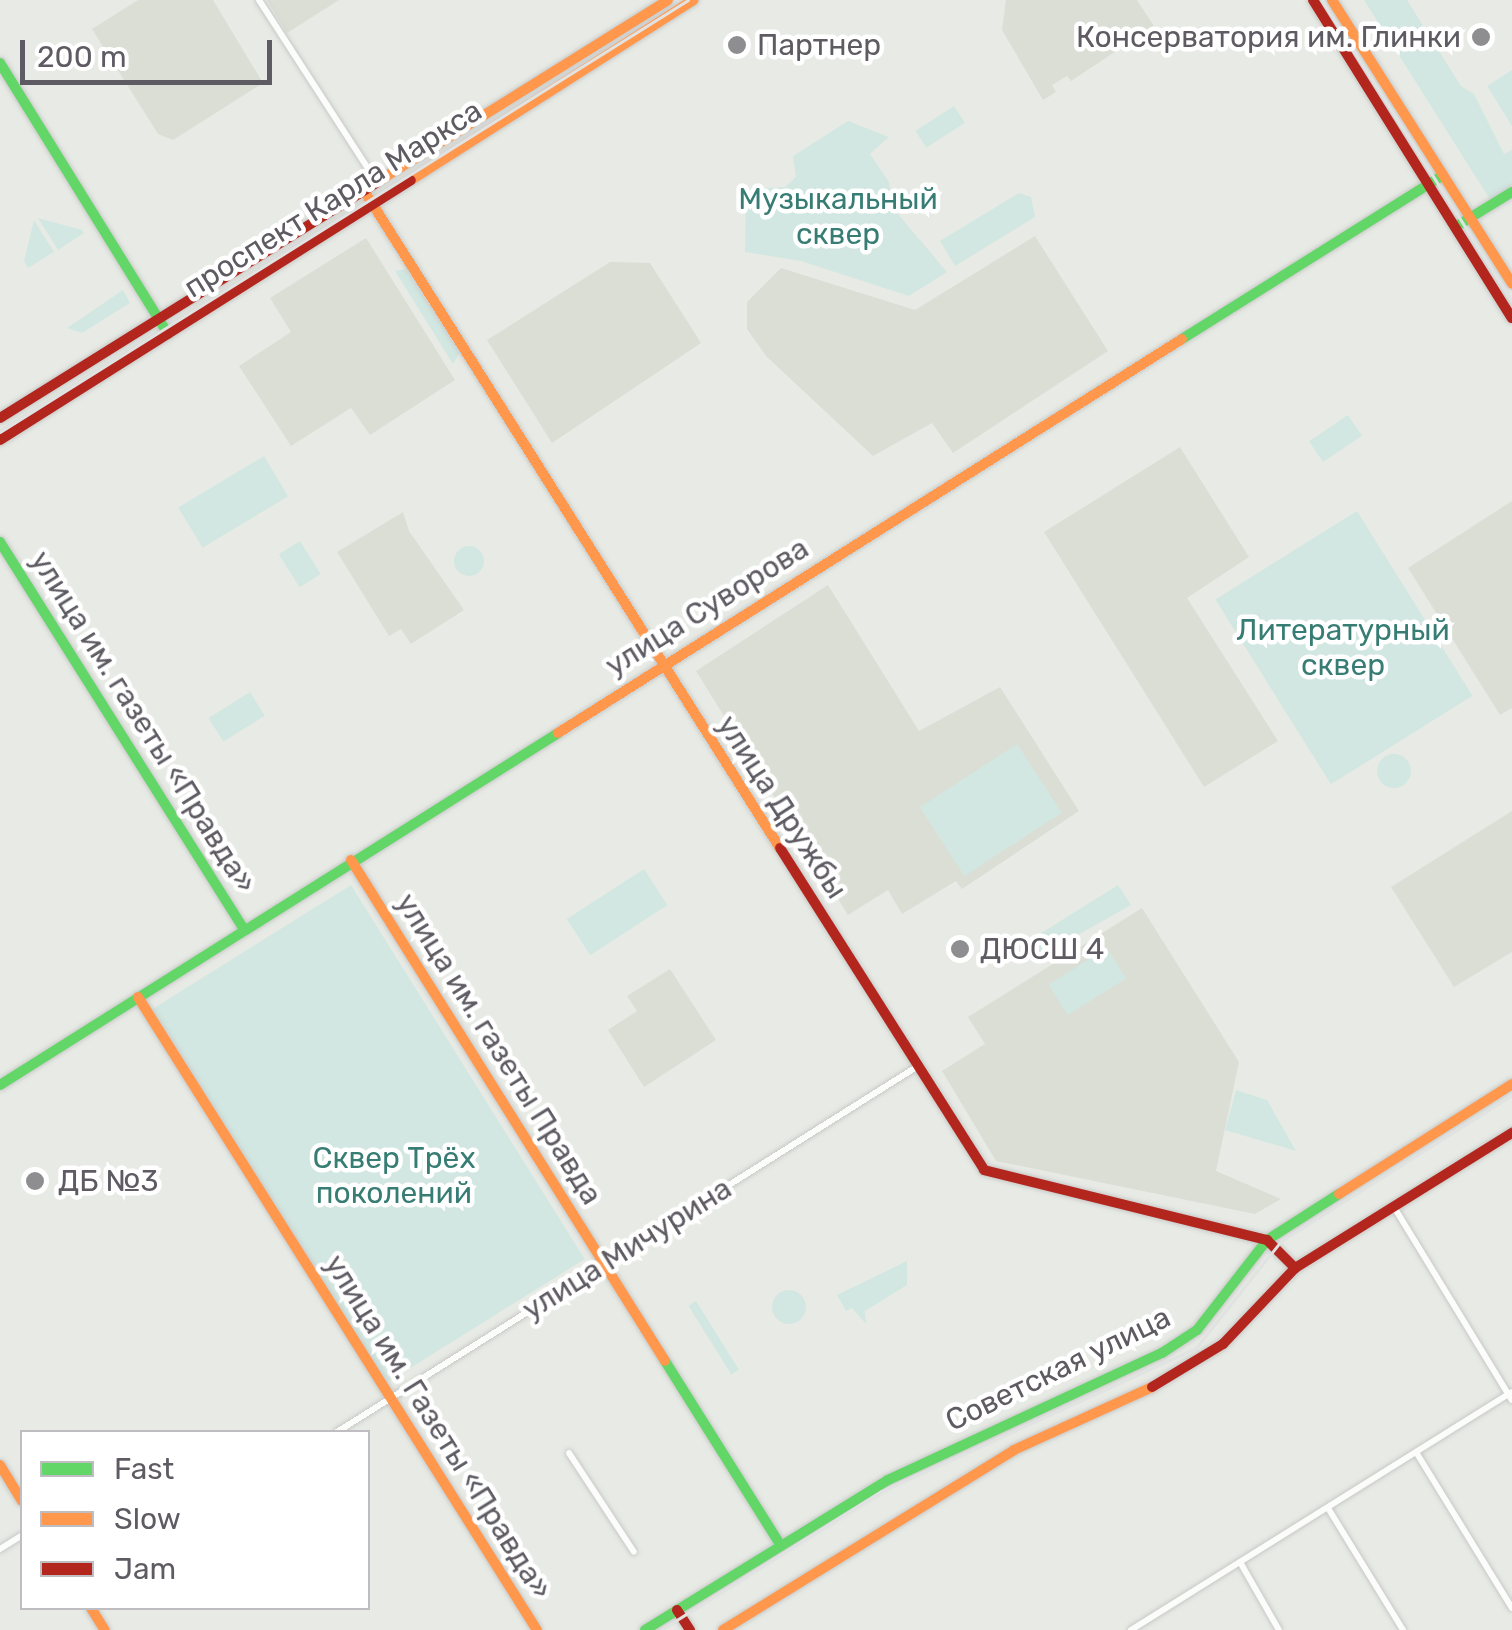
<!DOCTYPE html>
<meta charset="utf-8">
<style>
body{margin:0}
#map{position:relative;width:1512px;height:1630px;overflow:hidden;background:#e8ebe5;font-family:Rubik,sans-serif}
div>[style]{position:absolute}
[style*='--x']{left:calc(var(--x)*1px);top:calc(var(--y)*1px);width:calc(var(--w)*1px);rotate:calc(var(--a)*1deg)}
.education>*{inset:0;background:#daded5}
.green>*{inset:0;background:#d2e7e1;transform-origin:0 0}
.round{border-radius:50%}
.roads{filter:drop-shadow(0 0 2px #c8c9c8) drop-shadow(0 0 2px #c8c9c8)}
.street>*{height:6px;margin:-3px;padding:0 3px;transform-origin:3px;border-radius:3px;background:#fcfcfb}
.fast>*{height:10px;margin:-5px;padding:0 5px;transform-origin:5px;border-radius:5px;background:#63d668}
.slow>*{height:10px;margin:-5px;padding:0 5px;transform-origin:5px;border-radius:5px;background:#ff974d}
.jam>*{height:10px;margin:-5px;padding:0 5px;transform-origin:5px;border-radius:5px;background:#b3261e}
.tram>*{height:2.5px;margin:-1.25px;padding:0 1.25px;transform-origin:1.25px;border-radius:1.25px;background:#e1e2e2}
.dots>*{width:28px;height:28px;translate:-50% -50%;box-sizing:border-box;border:5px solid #fff;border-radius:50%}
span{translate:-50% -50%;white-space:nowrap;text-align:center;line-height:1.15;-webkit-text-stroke:9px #fff;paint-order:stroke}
.poi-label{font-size:30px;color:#5e5b63}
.right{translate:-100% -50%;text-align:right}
.left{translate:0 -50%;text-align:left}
.street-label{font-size:30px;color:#5e5b63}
.park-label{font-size:30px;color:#377d74}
.legend{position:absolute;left:20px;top:1430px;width:350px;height:180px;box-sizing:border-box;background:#fff;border:2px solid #bfbdc1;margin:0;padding:12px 18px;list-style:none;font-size:30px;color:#5e5b63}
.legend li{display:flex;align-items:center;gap:20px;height:50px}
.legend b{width:50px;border:2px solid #bfbdc1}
.scale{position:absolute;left:20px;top:40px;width:252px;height:45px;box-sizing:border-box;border:5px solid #5e5b63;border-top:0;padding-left:12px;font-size:30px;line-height:35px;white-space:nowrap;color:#5e5b63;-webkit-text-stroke:8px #fff;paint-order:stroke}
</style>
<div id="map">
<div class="education">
<div style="clip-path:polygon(138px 0,213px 0,263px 83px,173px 140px,158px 134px,92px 29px)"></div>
<div style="clip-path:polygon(267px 0,339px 0,287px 33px)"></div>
<div style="clip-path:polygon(1006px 0,1137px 0,1154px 26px,1071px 81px,1067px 76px,1052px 85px,1056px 92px,1043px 100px,1002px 30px)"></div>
<div style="clip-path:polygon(1035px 236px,1108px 351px,953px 453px,932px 423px,873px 456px,766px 356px,747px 329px,747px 302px,781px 268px,915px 310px)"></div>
<div style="clip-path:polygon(366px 238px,455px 380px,370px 435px,351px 408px,291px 446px,239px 366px,291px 332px,270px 298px)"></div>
<div style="clip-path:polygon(610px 262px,650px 263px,701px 343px,552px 443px,487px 340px)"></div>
<div style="clip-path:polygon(1180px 447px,1249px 557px,1187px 598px,1278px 741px,1204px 787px,1044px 532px)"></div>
<div style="clip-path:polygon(1512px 501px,1512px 708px,1500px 715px,1408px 568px)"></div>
<div style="clip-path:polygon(403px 512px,409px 531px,464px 610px,411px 644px,401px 629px,389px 636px,337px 552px)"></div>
<div style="clip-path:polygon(828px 585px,919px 731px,1000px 687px,1079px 811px,962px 889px,956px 881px,902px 914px,888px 890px,848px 915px,696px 671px)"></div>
<div style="clip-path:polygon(1512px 811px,1512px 952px,1454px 987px,1391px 887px)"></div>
<div style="clip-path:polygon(1142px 908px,1239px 1062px,1216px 1171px,1281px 1199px,1255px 1214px,996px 1161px,942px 1071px,985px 1044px,968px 1017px)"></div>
<div style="clip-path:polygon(670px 969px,716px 1040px,644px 1087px,608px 1030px,637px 1011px,627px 996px)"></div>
</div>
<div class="green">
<div style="clip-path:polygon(1364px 0,1407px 0,1461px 86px,1474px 94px,1504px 154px,1512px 150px,1512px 187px,1491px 201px)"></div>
<div style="clip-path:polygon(1512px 70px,1512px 126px,1487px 86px)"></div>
<div style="left:954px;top:106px;width:20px;height:46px;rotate:57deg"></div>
<div style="clip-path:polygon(848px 121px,889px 137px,870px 154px,889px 182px,893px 208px,947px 272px,909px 296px,801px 261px,745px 252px,746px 189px,785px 187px,796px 177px,793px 156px)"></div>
<div style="clip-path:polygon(1019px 193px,1031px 197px,1035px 217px,955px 266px,940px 241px)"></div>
<div style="clip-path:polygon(38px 218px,82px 230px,84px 233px,58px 250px)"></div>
<div style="clip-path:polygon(34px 220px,54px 252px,28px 268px,24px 261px)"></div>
<div style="clip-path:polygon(406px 269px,460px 353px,453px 364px,395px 271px)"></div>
<div style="clip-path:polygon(123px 290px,130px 303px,82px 333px,67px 328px)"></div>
<div style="left:1348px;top:415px;width:25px;height:47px;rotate:56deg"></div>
<div style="left:264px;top:456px;width:47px;height:100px;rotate:59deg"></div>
<div style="left:1357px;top:511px;width:218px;height:167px;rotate:58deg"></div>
<div style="left:300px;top:541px;width:39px;height:25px;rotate:58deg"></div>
<div class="round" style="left:454px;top:546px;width:30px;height:30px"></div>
<div style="left:250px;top:692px;width:28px;height:49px;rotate:58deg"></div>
<div style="left:1017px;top:744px;width:82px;height:116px;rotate:57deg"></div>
<div class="round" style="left:1377px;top:754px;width:34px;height:34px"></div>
<div style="left:644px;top:869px;width:43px;height:92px;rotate:57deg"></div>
<div style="left:351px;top:885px;width:441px;height:234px;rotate:58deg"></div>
<div style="clip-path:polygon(1118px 885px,1131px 905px,1037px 958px,1027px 942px)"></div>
<div style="left:1107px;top:948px;width:36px;height:69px;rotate:58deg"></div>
<div style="clip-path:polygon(1236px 1090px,1267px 1100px,1296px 1151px,1225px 1130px)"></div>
<div style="clip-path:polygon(907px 1261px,907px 1285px,865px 1311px,866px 1324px,852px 1308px,846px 1311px,837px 1295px)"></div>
<div class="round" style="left:772px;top:1290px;width:34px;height:34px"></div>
<div style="left:696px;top:1301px;width:81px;height:9px;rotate:58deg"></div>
</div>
<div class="roads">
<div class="street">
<div style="--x:259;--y:0;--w:216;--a:57.1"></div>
<div style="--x:1394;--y:1207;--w:226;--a:58.6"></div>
<div style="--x:337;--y:1432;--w:687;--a:-32.21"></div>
<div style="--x:1416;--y:1452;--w:183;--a:58.4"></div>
<div style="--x:569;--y:1453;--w:118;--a:56.7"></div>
<div style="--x:1328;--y:1508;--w:143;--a:58.4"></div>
<div style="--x:0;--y:1549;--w:26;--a:-32"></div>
<div style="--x:1240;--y:1562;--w:78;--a:60.2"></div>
<div style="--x:1131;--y:1630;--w:449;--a:-32"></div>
</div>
<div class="fast">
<div style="--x:0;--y:63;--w:319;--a:58.2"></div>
<div style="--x:1455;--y:227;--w:67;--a:-31.6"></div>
<div style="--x:1182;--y:339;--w:308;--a:-32.1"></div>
<div style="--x:0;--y:542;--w:457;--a:57.8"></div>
<div style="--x:0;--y:1085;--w:660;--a:-32.24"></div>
<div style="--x:665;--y:1361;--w:218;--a:57.9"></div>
<div style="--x:645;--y:1630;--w:286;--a:-31.7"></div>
<div style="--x:888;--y:1480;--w:302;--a:-24.9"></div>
<div style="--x:1162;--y:1353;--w:42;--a:-33.3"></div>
<div style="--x:1197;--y:1330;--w:114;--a:-52.1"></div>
<div style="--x:1267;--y:1240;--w:85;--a:-32.6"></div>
</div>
<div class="slow">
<div style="--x:1332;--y:0;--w:336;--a:57.6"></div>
<div style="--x:411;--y:180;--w:335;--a:-32.5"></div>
<div style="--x:377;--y:182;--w:343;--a:-32"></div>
<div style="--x:363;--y:189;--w:780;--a:57.68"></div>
<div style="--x:558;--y:733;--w:738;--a:-32.27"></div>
<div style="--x:351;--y:860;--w:591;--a:57.92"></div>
<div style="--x:138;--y:997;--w:748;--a:57.78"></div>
<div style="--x:1339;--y:1194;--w:205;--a:-32.4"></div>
<div style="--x:0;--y:1465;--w:42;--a:58.6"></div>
<div style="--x:91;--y:1608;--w:26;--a:58"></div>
<div style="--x:723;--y:1630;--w:342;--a:-31.7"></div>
<div style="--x:1014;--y:1450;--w:152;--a:-24.5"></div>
</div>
<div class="jam">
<div style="--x:1313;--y:0;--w:375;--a:58"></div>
<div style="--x:0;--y:418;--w:445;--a:-32"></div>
<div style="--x:0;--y:440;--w:486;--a:-32.3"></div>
<div style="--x:780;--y:848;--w:381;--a:57.6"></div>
<div style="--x:984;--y:1170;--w:292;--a:13.9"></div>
<div style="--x:1267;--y:1240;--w:40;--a:45"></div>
<div style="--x:1152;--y:1387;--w:83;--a:-31.2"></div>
<div style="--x:1223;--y:1344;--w:105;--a:-46.5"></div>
<div style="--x:1295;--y:1268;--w:256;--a:-31.9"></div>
<div style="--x:677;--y:1610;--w:24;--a:57"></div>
</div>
</div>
<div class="tram">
<div style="--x:1322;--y:0;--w:355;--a:57.7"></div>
<div style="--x:0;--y:432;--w:812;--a:-32.12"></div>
<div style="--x:661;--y:1630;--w:259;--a:-32.2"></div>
<div style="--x:880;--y:1492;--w:347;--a:-24.5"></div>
<div style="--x:1196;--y:1348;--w:137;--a:-51.5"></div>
<div style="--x:1281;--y:1241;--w:273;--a:-32.3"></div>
</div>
<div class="dots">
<div style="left:1481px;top:37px;background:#8e8d90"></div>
<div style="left:737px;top:45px;background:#8e8d90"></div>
<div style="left:960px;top:949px;background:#8e8d90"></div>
<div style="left:35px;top:1181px;background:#8e8d90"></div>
</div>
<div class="poi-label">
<span class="right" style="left:1461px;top:37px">Консерватория им. Глинки</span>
<span class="left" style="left:757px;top:45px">Партнер</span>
<span class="left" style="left:980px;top:949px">ДЮСШ 4</span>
<span class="left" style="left:58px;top:1181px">ДБ №3</span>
</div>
<div class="street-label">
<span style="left:333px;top:199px;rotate:-32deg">проспект Карла Маркса</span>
<span style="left:707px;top:607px;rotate:-32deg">улица Суворова</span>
<span style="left:143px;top:722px;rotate:58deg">улица им. газеты «Правда»</span>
<span style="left:782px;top:807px;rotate:57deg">улица Дружбы</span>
<span style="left:499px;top:1049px;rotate:58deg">улица им. газеты Правда</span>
<span style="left:627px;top:1249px;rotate:-32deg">улица Мичурина</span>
<span style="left:1058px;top:1369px;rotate:-26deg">Советская улица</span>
<span style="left:438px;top:1427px;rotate:58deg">улица им. Газеты «Правда»</span>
</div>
<div class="park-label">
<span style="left:838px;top:216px">Музыкальный<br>сквер</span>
<span style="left:1343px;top:647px">Литературный<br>сквер</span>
<span style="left:394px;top:1175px">Сквер Трёх<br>поколений</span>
</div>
<ul class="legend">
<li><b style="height:12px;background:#63d668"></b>Fast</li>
<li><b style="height:12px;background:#ff974d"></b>Slow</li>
<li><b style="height:12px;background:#b3261e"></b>Jam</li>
</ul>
<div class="scale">200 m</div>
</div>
